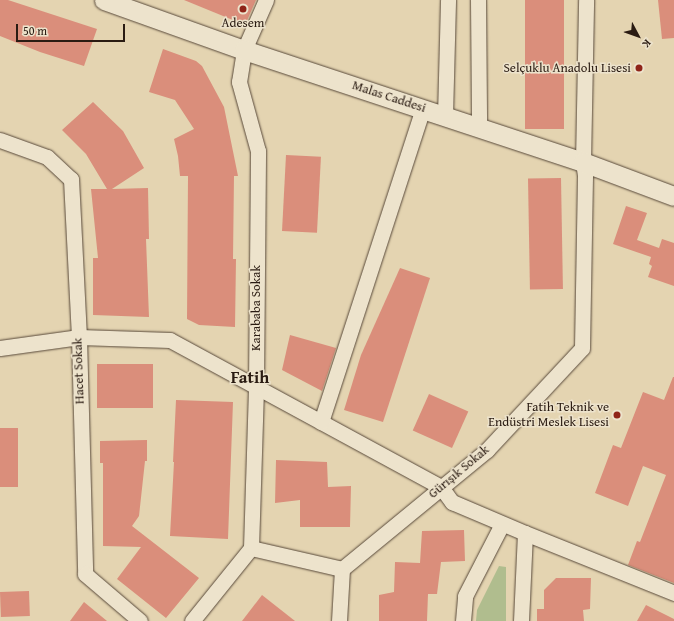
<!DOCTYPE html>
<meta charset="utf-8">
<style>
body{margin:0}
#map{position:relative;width:674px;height:621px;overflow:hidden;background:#e4d4b1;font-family:"Gentium Book Plus",serif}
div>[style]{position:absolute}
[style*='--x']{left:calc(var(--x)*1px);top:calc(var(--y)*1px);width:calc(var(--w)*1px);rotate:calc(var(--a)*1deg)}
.green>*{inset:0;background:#b0bd8e}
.building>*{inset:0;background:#da8e7b;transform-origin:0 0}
.roads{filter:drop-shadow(0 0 1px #58493a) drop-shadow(0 0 1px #58493a)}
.minor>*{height:15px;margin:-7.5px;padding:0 7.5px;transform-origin:7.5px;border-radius:7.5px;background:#ede3cc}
.tertiary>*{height:19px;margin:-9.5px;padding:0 9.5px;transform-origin:9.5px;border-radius:9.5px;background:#ede3cc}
.dots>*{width:11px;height:11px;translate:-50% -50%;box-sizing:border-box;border:2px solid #ede3cc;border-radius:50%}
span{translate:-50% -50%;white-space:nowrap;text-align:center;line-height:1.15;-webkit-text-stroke:3px #ede3cc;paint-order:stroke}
.poi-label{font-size:13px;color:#2a1b12}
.right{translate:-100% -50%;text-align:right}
.street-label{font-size:13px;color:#2a1b12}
.district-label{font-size:17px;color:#2a1b12;font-weight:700}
.north{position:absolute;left:618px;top:16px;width:40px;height:40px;-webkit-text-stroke:3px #ede3cc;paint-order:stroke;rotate:131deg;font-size:11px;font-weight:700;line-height:16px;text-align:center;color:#2a1b12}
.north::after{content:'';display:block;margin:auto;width:14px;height:18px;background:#2a1b12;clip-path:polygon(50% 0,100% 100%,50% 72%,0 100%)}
.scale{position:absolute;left:16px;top:24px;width:109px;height:18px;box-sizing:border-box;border:2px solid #2a1b12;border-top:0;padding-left:5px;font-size:12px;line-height:14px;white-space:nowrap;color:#2a1b12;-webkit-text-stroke:3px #ede3cc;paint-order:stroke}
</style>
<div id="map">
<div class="green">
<div style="clip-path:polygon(499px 566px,506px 567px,506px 621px,476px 621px,477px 610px)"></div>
</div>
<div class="building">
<div style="clip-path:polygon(0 0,8px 0,97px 29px,84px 66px,40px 52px,0 36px)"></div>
<div style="clip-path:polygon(184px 0,256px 0,245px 25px)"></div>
<div style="left:525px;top:0;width:39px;height:129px"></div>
<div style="clip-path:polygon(658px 0,674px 0,674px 38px,662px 39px)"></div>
<div style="clip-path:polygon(163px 49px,196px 61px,202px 66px,224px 107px,238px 176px,234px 176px,233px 259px,236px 259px,235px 327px,199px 325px,187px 319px,188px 176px,180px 176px,178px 156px,174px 139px,194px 129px,175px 100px,149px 92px)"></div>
<div style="clip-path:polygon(93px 102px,123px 131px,144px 168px,112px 189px,148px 188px,149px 239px,146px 239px,149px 317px,93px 315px,93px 258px,98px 258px,91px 189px,107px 189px,86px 154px,62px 130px)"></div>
<div style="left:286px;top:155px;width:35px;height:76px;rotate:3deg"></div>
<div style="left:561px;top:178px;width:111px;height:33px;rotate:89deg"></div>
<div style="clip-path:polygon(626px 206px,647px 213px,637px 240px,659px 248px,662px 239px,674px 243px,674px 286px,648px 277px,652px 266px,649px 264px,651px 257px,613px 244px)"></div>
<div style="clip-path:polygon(400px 268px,430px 278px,383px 422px,344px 410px,361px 355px)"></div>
<div style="clip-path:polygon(290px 335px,336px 348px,322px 391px,282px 370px)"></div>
<div style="left:97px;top:364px;width:56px;height:44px"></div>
<div style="clip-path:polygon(673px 377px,674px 377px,674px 583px,628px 565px,637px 541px,640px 542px,666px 475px,643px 466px,628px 506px,595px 493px,613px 445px,621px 448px,643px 392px,664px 400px)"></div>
<div style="left:429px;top:394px;width:43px;height:40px;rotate:24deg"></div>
<div style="clip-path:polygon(176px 400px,233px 402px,228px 539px,170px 536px,174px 462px,173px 462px)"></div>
<div style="left:0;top:428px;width:18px;height:59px"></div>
<div style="clip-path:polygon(147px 440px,147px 461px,145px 461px,139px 516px,132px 526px,199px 578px,166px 618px,117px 579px,141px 547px,103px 546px,103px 463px,100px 463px,100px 441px)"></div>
<div style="clip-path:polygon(276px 460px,327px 462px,328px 487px,351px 486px,350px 527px,300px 527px,300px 500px,275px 503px)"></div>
<div style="clip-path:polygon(464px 530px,465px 561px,441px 562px,437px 594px,428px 594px,427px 621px,379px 621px,379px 595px,394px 592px,395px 562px,420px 563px,422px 531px)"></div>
<div style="clip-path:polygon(556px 578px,591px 578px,590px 609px,583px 610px,584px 621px,537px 621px,537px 609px,544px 609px,544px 590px)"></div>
<div style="left:29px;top:591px;width:25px;height:29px;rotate:88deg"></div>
<div style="clip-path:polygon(262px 595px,295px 621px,242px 621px)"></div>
<div style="clip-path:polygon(84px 602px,107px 621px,70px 621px)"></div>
<div style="clip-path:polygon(646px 605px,674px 619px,674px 621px,637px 621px)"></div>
</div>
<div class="roads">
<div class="minor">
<div style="--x:478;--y:0;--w:127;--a:89.5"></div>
<div style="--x:445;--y:116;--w:116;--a:-88.5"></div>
<div style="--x:0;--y:140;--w:50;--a:19.9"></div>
<div style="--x:47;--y:157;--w:33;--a:43"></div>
<div style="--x:71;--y:179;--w:158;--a:87.1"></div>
<div style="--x:79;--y:337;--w:237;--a:88.5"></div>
<div style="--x:85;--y:574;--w:72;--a:40.5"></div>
<div style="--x:0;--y:348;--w:80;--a:-7.9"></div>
<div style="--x:79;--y:337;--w:91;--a:1.9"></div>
<div style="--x:170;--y:340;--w:308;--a:28.5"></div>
<div style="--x:441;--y:487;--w:19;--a:54"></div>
<div style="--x:452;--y:502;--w:79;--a:23"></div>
<div style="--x:525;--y:533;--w:161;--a:21.9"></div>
<div style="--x:321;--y:422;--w:329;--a:-72"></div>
<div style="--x:251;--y:548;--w:93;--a:13"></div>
<div style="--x:192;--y:621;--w:94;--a:-51.1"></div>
<div style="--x:251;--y:548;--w:162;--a:-88.2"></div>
<div style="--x:256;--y:386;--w:235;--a:-89.5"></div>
<div style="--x:258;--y:151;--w:72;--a:-105.4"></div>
<div style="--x:239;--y:82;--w:32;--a:-81"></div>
<div style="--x:244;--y:50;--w:55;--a:-66.3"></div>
<div style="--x:339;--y:621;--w:52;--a:-86.7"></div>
<div style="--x:342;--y:569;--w:188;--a:-39.4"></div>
<div style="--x:487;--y:450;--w:139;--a:-47"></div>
<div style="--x:582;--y:348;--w:173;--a:-89"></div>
<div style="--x:585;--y:175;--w:13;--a:-99"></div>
<div style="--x:583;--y:162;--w:162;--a:-88.9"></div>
<div style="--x:463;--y:621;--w:25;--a:-85"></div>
<div style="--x:465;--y:596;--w:81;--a:-62.8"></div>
<div style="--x:521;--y:621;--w:88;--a:-87.4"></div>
</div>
<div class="tertiary">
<div style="--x:104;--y:0;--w:149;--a:19.7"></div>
<div style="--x:244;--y:50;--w:357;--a:18.3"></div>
<div style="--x:583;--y:162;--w:97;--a:20.5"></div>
</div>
</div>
<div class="dots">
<div style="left:243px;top:9px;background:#8f2418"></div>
<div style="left:639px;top:68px;background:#8f2418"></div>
<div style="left:617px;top:415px;background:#8f2418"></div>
</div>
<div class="poi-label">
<span style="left:243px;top:23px">Adesem</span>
<span class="right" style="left:631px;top:68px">Selçuklu Anadolu Lisesi</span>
<span class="right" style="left:609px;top:415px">Fatih Teknik ve<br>Endüstri Meslek Lisesi</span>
</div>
<div class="street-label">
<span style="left:389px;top:97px;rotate:18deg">Malas Caddesi</span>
<span style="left:256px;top:308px;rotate:-90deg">Karababa Sokak</span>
<span style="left:79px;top:371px;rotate:-92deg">Hacet Sokak</span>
<span style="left:459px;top:472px;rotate:-40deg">Gürışık Sokak</span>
</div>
<div class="district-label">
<span style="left:250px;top:377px">Fatih</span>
</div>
<div class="north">K</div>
<div class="scale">50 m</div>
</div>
